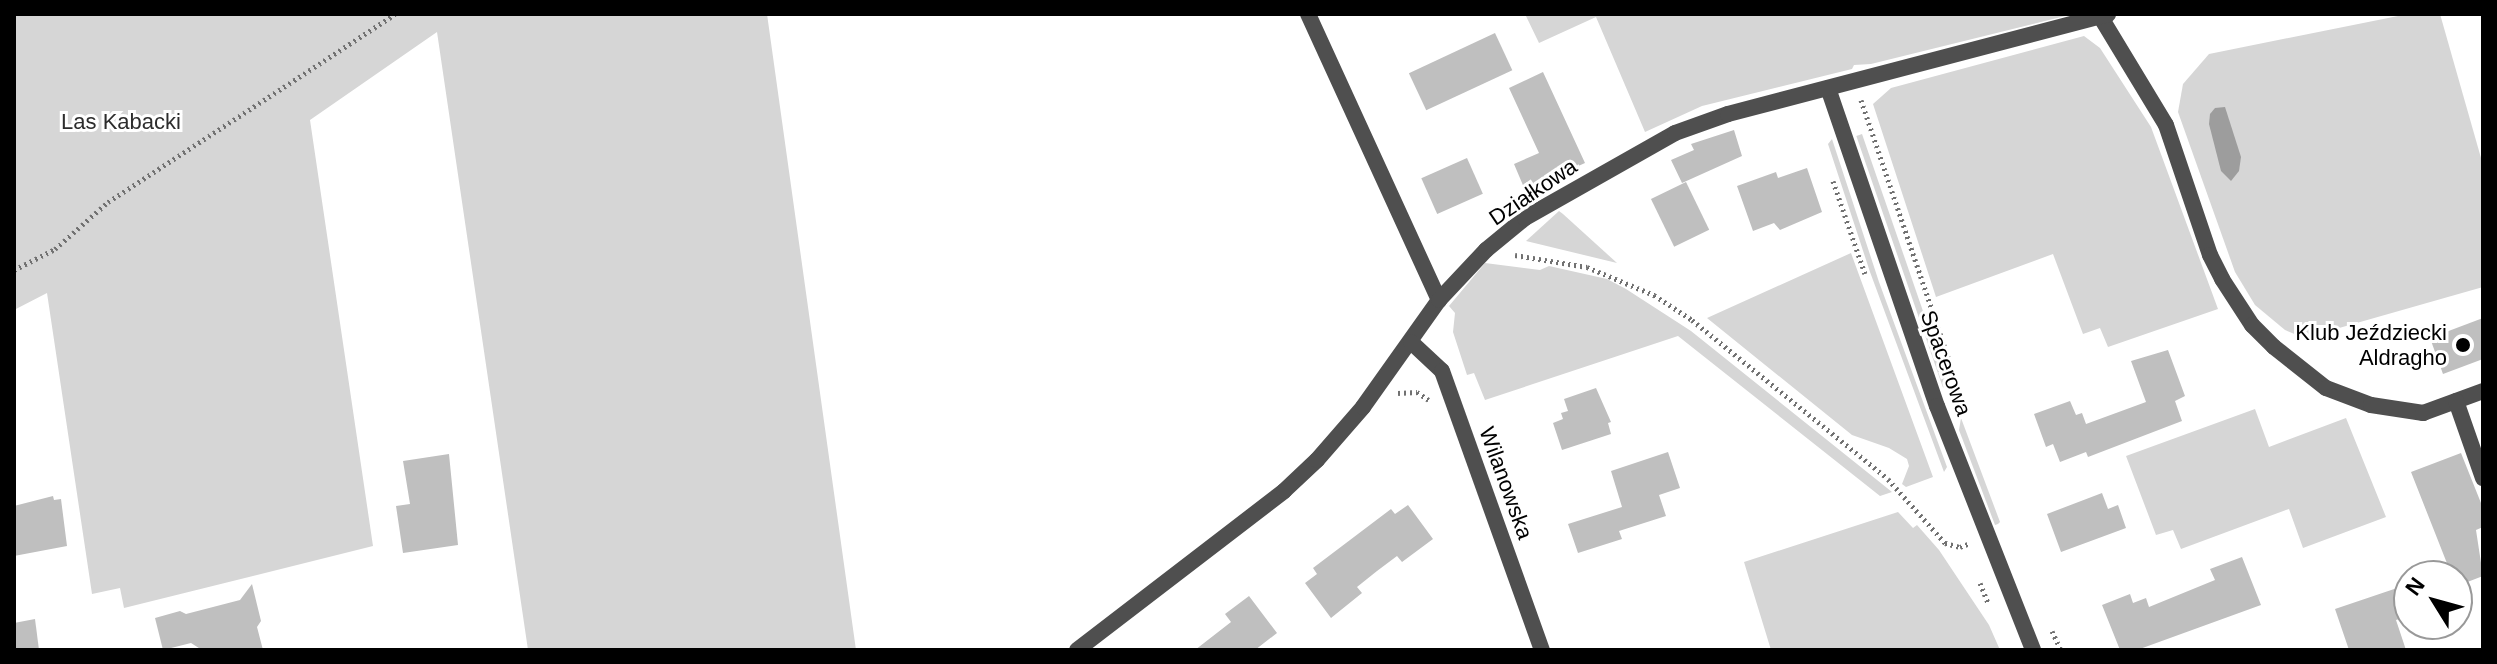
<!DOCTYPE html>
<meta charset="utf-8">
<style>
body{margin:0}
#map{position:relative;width:2497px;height:664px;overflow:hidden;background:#fff;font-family:Helvetica,sans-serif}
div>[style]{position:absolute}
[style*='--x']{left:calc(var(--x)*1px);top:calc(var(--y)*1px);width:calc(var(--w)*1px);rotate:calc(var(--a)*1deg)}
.green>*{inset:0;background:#d6d6d6;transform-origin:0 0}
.water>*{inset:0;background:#9d9d9d}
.building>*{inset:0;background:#bfbfbf;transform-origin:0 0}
.path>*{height:5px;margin-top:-2.5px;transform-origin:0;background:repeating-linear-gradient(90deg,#717171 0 2px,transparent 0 6px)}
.service>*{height:16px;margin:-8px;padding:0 8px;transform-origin:8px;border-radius:8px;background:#4f4f4f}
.minor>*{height:16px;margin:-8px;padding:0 8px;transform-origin:8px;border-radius:8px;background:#4f4f4f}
.tertiary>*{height:16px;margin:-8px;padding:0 8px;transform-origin:8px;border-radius:8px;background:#4f4f4f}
.dots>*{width:22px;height:22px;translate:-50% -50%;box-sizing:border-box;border:4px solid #fff;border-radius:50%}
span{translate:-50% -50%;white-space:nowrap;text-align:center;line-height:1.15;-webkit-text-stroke:6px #fff;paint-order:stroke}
.park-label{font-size:22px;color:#2d2d2d}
.street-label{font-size:22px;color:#000}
.poi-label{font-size:22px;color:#000}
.right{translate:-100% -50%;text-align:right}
.frame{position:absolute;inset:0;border:16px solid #000;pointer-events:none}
.north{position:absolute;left:2393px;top:560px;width:80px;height:80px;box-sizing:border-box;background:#fff;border:2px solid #999;border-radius:50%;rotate:307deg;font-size:22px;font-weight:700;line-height:32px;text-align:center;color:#000}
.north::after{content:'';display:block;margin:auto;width:28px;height:36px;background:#000;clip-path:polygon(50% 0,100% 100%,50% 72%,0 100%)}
</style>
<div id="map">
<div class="green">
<div style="clip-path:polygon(14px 14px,767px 14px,856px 650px,528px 650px,437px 32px,310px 120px,373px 546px,124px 608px,120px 588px,92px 594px,47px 293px,14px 310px)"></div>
<div style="clip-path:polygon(1525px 14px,2073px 14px,1871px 64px,1854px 65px,1852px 69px,1702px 106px,1645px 132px,1596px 17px,1539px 43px)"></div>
<div style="clip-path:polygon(2408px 14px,2440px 14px,2483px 165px,2483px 287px,2304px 338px,2285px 330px,2255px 305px,2235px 272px,2178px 112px,2183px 84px,2209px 54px)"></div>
<div style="clip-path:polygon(2084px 36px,2100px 48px,2151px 127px,2218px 309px,2108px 347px,2100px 328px,2083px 334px,2053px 254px,1936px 297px,1873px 104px,1891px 88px)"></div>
<div style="left:1862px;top:134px;width:266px;height:6px;rotate:71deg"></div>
<div style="clip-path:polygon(1832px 139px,1879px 282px,1947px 467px,1944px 472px,1870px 272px,1828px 144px)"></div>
<div style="clip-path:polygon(1559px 211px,1563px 214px,1617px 263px,1526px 241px)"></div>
<div style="clip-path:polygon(1851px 253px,1933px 477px,1906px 487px,1902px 484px,1909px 466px,1907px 459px,1889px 448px,1852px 435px,1707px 318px)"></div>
<div style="clip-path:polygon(1485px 263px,1540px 270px,1549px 266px,1607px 279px,1626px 289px,1691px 331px,1892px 492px,1880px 496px,1678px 336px,1485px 400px,1474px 373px,1467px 375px,1453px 332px,1455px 313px,1449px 306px)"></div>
<div style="clip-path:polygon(2255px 409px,2269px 447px,2346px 418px,2386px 517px,2303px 548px,2289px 509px,2181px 549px,2173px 530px,2156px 535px,2126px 456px)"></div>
<div style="clip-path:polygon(1961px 418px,2000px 522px,1998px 524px,1995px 525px,1959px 430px)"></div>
<div style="clip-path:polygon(1898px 512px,1913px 528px,1917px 525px,1939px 550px,1989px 625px,2000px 650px,1771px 650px,1744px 562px)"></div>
</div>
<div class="water">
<div style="clip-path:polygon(2225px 107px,2241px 157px,2239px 171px,2231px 181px,2221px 171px,2209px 124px,2210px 114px,2215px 108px)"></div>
</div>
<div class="building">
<div style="left:1495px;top:33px;width:41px;height:95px;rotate:65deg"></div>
<div style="clip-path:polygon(1543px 72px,1585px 163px,1525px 190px,1514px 164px,1539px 153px,1509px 88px)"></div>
<div style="clip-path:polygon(1734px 130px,1742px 156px,1682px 183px,1671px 160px,1694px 150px,1691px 144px)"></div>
<div style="left:1467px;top:158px;width:39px;height:50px;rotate:66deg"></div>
<div style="clip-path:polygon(1807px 168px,1822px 212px,1780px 230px,1774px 223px,1753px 231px,1737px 186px,1776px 172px,1778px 178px)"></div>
<div style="left:1686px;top:182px;width:53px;height:39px;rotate:64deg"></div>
<div style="clip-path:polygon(2483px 318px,2483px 359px,2443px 374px,2430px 338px)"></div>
<div style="clip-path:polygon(2168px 350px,2185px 396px,2175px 401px,2182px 421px,2088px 457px,2086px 452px,2060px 462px,2053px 444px,2046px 447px,2034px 414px,2070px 401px,2076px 415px,2082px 413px,2086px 424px,2146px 402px,2131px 361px)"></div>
<div style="clip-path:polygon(1596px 388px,1611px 422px,1608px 423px,1611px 434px,1562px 450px,1553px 423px,1563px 419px,1561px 413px,1568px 411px,1564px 399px)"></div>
<div style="clip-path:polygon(1668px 452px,1680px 488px,1659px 495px,1666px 516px,1619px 531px,1622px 539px,1578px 553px,1568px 524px,1622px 507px,1611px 471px)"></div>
<div style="clip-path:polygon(2461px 453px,2483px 508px,2483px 527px,2476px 530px,2483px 576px,2457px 586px,2457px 576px,2452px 576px,2411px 472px)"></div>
<div style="clip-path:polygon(449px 454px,458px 545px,403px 553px,396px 506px,410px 504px,403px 461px)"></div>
<div style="clip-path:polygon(2102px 493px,2108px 509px,2118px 505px,2126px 528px,2061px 552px,2047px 514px)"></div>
<div style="clip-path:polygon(53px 496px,54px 500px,61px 499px,67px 546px,14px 556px,14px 506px)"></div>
<div style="clip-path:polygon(1408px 505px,1433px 539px,1402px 562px,1397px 556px,1377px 571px,1357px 587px,1362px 593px,1331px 618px,1305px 583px,1317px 574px,1313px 568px,1391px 509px,1395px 514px)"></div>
<div style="clip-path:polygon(2242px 557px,2261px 605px,2137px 650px,2120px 650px,2102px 605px,2130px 594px,2133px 603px,2146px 598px,2149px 607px,2215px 580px,2210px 569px)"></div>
<div style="clip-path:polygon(252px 584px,261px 621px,257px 627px,263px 650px,202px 650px,191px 643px,163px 650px,155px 618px,180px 611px,186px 614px,240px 600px)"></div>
<div style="clip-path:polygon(2409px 584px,2409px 616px,2396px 620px,2406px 650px,2349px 650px,2335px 609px)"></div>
<div style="clip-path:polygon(1249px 596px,1277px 633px,1255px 650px,1195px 650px,1231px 622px,1225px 614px)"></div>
<div style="clip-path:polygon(35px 619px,39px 650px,14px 650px,14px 623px)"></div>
</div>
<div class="path">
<div style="--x:1861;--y:100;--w:322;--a:71.3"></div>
<div style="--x:1833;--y:181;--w:98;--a:71"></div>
<div style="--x:1515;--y:255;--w:73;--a:9.5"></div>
<div style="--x:1587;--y:267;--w:73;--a:22.7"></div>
<div style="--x:1654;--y:295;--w:45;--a:33.3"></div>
<div style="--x:1692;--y:320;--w:252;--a:39"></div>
<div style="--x:1888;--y:479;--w:86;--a:48.3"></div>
<div style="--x:1945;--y:543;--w:16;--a:15"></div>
<div style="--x:1960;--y:547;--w:9;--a:-21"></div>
<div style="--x:14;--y:270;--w:46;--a:-27.1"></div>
<div style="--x:55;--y:249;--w:71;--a:-41.6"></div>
<div style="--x:108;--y:202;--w:343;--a:-33.2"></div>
<div style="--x:1398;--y:393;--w:19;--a:-3"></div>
<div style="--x:1417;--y:392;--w:14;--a:34"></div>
<div style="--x:1980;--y:583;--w:22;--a:68"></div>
<div style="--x:2052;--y:631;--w:21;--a:65"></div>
</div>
<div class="service">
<div style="--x:2100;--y:16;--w:127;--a:58.8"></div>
<div style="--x:2166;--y:125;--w:137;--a:71.3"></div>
<div style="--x:2210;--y:255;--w:27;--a:63"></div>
<div style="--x:2222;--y:279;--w:55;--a:56.9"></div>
<div style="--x:2252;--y:325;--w:31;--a:45"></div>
<div style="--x:2274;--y:347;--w:66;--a:38.3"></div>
<div style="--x:2326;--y:388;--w:48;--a:20.7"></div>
<div style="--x:2371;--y:405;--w:53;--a:8.7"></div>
<div style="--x:2423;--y:413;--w:64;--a:-20.1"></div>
<div style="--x:2456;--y:401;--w:82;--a:70.7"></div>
</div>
<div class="minor">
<div style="--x:1308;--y:14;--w:315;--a:65.4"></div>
<div style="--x:1828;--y:88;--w:336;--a:71.1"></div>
<div style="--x:1937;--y:406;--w:262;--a:68.5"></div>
<div style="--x:1077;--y:650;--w:261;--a:-37.5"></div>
<div style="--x:1284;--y:491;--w:45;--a:-43.2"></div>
<div style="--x:1317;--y:460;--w:70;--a:-49"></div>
<div style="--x:1363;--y:407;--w:131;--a:-54.6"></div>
<div style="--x:1439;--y:300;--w:69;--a:-46.8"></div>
<div style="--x:1486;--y:250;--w:50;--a:-39.4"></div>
<div style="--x:1525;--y:218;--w:172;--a:-29.5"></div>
<div style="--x:1675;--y:133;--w:56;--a:-19.7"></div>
<div style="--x:1728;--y:114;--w:393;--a:-14.7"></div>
</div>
<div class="tertiary">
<div style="--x:1411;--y:342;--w:42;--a:43.1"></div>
<div style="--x:1442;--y:371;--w:296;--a:70.3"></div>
</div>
<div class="dots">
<div style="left:2463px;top:345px;background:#000"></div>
</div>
<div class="park-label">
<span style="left:121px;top:122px">Las Kabacki</span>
</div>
<div class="street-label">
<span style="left:1533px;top:192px;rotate:-34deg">Działkowa</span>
<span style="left:1946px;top:363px;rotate:70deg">Spacerowa</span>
<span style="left:1506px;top:483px;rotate:70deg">Wilanowska</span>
</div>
<div class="poi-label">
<span class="right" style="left:2447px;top:345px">Klub Jeździecki<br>Aldragho</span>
</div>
<div class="frame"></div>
<div class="north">N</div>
</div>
